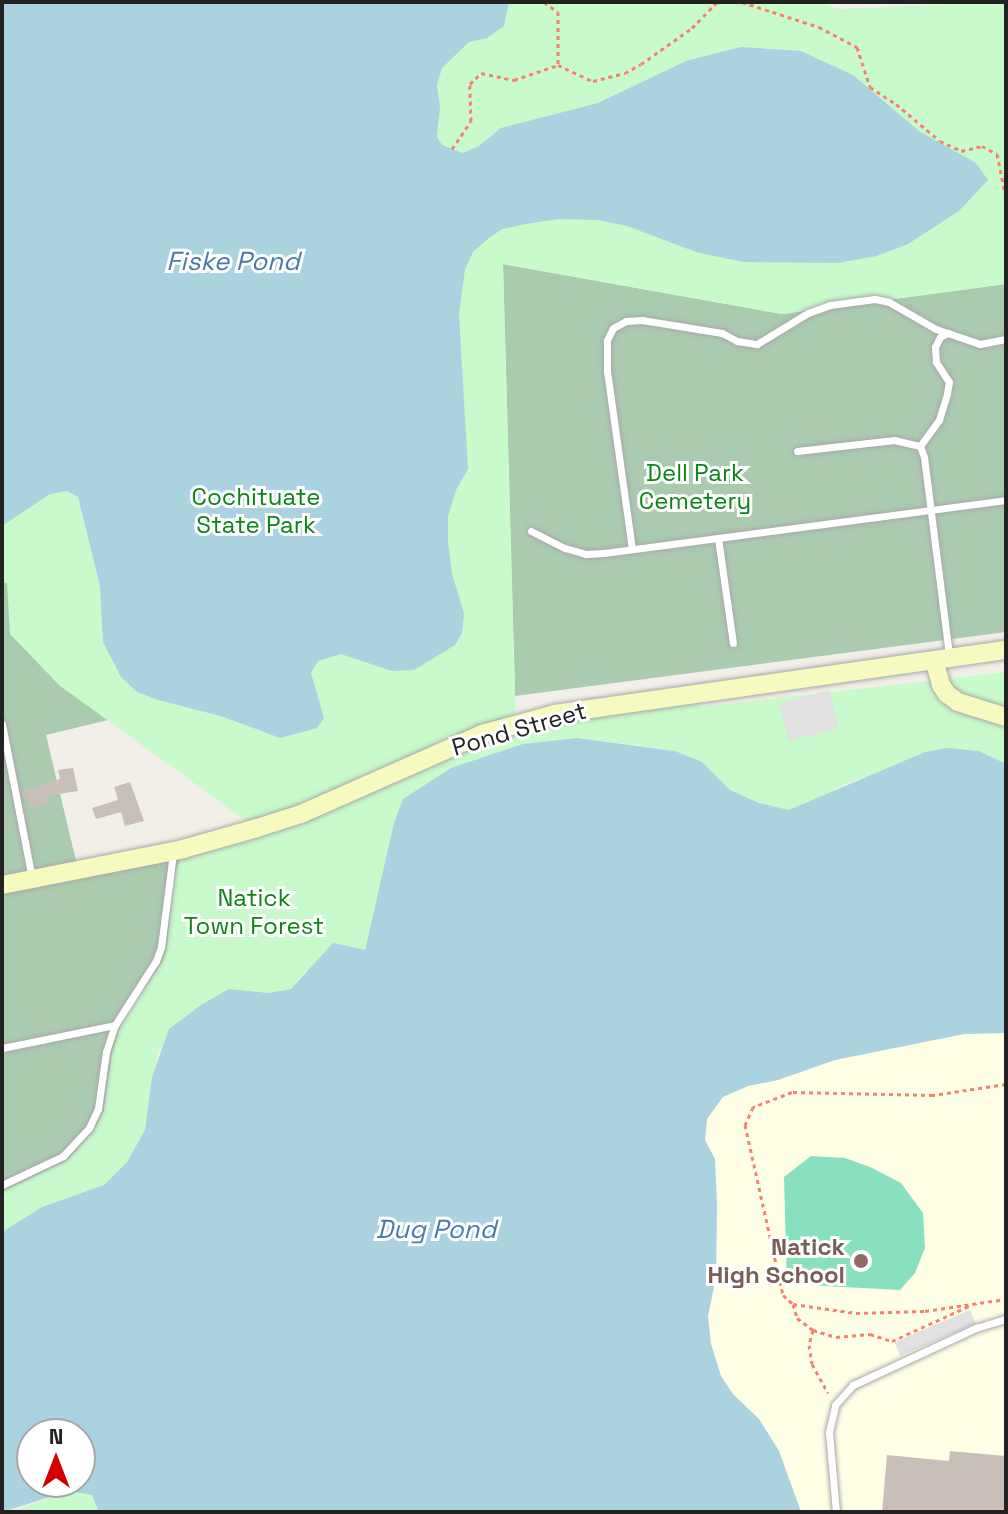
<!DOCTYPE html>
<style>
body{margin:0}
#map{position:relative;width:1008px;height:1514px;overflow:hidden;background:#f2efe9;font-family:"Space Grotesk",sans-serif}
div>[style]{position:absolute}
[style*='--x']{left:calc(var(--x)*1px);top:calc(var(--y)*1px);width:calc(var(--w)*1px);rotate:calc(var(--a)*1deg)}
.education>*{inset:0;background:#ffffe5}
.cemetery>*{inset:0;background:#aacbaf}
.park>*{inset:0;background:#c8facc}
.pitch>*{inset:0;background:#88e0be}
.parking>*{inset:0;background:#e2e2e2;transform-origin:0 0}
.water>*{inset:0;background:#aad3df}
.building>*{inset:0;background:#c7bfb8}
.path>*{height:3px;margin-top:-1.5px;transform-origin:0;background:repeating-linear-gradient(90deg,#fa8072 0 4px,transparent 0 8px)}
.roads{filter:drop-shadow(0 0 2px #a9a9a9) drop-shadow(0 0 2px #a9a9a9)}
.lane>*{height:7px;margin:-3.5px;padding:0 3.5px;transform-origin:3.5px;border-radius:3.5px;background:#fff}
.secondary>*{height:18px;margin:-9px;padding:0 9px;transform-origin:9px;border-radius:9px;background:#f7fabf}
.dots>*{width:22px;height:22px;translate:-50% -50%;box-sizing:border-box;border:4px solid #fff;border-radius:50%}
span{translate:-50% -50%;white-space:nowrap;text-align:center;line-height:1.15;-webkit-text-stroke:6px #fff;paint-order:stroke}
.park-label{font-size:24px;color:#0c8416}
.street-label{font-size:24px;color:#222}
.education-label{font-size:24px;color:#785e54;font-weight:700}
.right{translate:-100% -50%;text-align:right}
.water-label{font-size:26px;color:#4a7aab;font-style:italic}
.frame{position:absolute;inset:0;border:4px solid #222;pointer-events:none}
.north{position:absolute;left:16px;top:1418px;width:80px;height:80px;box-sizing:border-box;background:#fff;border:2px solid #a7a7a7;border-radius:50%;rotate:0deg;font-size:22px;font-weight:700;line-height:32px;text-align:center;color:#222}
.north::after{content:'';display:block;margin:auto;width:28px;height:36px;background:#d40000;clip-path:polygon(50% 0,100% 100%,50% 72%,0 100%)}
</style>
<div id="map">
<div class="education">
<div style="clip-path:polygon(1006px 1033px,1006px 1512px,801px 1512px,779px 1451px,759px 1419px,733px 1395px,721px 1376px,711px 1344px,708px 1316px,716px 1277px,717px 1205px,705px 1140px,707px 1119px,723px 1097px,748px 1086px,778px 1080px,835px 1060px,964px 1034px)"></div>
</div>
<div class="cemetery">
<div style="clip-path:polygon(503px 264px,782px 314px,1006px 284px,1006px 632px,515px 696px)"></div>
<div style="clip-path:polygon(7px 582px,59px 685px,108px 720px,46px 735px,78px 869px,183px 849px,174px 879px,167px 949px,162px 963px,128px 1012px,112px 1054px,104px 1111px,94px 1131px,67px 1161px,2px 1192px,2px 583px)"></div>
</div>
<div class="park">
<div style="clip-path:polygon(2px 2px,818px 2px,840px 9px,1006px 2px,1006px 284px,782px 314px,503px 264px,516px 724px,700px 692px,701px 707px,1006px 672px,1006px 764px,979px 751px,849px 782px,803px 807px,789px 810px,759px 803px,730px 790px,702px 762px,675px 751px,652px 747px,577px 738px,451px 768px,394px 823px,365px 950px,303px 973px,291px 989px,269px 993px,229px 989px,158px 1052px,145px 1130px,127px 1162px,104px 1185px,42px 1207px,2px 1232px,2px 1192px,67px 1161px,94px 1131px,104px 1111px,112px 1054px,120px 1027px,162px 963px,167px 949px,174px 879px,183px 849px,256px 828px,59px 685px,10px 634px,7px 583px,2px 583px)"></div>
<div style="clip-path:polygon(69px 1491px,92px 1495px,99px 1512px,11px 1512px)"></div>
</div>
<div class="pitch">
<div style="clip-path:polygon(811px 1156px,845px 1158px,870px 1167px,901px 1183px,923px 1213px,925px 1248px,915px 1273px,900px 1290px,787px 1284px,784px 1177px)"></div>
</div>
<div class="parking">
<div style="left:829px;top:690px;width:39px;height:52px;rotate:75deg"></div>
<div style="left:970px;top:1310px;width:15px;height:82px;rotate:67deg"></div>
</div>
<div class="water">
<div style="clip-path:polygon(2px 2px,509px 2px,504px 26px,487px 38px,469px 42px,442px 68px,437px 85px,440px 107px,437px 137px,442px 145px,463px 153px,479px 146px,501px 128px,598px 103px,686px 61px,741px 47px,801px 51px,853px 75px,919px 131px,976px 163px,988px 180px,959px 211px,908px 244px,877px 256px,837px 263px,743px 262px,696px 252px,627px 226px,598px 220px,559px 219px,525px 224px,502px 229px,488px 239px,473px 252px,465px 269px,459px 314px,468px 469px,456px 490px,448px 516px,448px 542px,452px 574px,464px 613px,462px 633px,455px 645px,414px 670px,392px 671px,341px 654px,318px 661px,311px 673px,324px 718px,317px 728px,280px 738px,221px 716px,158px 700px,137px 692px,121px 677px,103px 642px,100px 586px,78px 497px,67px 491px,50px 494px,2px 526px)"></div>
<div style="clip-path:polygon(evenodd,577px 738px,675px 751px,702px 762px,730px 790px,759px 803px,789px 810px,925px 752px,948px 748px,979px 751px,1006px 764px,1006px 1033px,964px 1034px,835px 1060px,778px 1080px,748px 1086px,723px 1097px,707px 1119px,705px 1140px,715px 1159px,717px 1205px,716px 1277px,708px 1316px,711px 1344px,721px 1376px,733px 1394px,759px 1419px,779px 1451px,801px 1512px,99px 1512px,92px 1495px,69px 1491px,2px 1512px,2px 1232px,42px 1207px,104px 1185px,127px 1162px,145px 1130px,152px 1077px,169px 1029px,201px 1005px,229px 989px,269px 993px,291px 989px,333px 943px,365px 950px,394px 823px,403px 799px,451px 768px,523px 744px,577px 738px,32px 1434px,80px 1434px,80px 1482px,32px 1482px,32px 1434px)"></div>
</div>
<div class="building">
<div style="clip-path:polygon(73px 768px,78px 791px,47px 796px,49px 803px,31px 808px,28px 800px,23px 800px,22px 791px,60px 779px,58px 770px)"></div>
<div style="clip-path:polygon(130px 782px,144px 821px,125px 826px,121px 812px,96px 819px,92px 808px,118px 800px,114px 787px)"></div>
<div style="clip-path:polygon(950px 1451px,1006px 1456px,1006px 1512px,882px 1512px,887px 1455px,949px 1461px)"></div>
</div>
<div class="path">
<div style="--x:544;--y:2;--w:17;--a:36"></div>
<div style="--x:558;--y:12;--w:53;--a:90"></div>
<div style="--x:558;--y:65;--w:38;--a:25"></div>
<div style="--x:593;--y:81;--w:33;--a:-14"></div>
<div style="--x:625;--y:73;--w:18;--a:-29"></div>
<div style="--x:641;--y:64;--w:62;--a:-35.2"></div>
<div style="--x:692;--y:28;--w:36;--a:-46"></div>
<div style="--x:742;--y:2;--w:81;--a:18"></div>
<div style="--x:819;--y:27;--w:43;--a:27.8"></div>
<div style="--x:857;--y:47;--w:42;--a:72"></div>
<div style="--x:870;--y:87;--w:31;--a:33"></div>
<div style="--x:896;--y:104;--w:57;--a:40.1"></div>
<div style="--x:940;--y:141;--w:23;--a:25"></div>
<div style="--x:961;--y:151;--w:22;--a:-13"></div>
<div style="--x:982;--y:146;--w:17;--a:28"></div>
<div style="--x:997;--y:154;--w:45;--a:78.4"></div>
<div style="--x:452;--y:149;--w:34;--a:-56"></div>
<div style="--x:471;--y:121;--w:37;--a:-92"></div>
<div style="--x:470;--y:84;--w:16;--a:-45"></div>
<div style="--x:481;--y:73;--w:34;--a:12"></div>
<div style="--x:514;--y:80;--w:46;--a:-18.8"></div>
<div style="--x:1006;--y:1084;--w:74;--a:171.4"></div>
<div style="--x:933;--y:1095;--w:141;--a:-178.8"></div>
<div style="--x:792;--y:1092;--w:42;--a:159"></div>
<div style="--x:753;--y:1107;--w:20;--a:114"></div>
<div style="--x:745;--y:1125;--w:174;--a:77.4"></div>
<div style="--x:783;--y:1295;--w:13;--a:42"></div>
<div style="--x:793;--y:1304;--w:64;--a:8.1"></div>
<div style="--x:856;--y:1313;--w:69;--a:-1.7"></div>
<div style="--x:925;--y:1311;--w:82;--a:-8.4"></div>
<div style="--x:793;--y:1304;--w:15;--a:74"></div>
<div style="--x:797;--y:1318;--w:20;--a:37"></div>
<div style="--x:813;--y:1330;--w:24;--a:17"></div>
<div style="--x:836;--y:1337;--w:34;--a:-5"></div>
<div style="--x:870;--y:1334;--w:23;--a:18"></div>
<div style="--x:892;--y:1341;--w:85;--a:-24.4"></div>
<div style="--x:813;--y:1330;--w:16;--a:105"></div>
<div style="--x:809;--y:1345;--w:19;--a:81"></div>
<div style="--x:812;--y:1364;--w:33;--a:61"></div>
</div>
<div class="roads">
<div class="lane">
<div style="--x:920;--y:446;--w:32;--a:-54"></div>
<div style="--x:939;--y:420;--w:28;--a:-73"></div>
<div style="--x:947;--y:393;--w:11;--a:-80"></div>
<div style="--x:949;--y:382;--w:24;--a:-123"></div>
<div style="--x:936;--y:362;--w:15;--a:-94"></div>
<div style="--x:935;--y:347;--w:11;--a:-63"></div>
<div style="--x:940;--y:337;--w:9;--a:-27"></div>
<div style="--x:797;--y:451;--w:98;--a:-6.5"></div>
<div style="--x:894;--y:440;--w:27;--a:13"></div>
<div style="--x:920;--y:446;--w:12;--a:70"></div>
<div style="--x:924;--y:457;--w:201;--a:82.8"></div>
<div style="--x:531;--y:531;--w:38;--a:27"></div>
<div style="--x:565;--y:548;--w:22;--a:16"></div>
<div style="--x:586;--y:554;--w:18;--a:-3"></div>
<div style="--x:604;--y:553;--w:405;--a:-7.5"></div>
<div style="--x:718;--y:538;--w:106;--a:81.9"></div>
<div style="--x:632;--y:549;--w:180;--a:-98"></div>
<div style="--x:607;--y:371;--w:31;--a:-90"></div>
<div style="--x:607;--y:340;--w:13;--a:-63"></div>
<div style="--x:613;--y:328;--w:15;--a:-28"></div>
<div style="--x:626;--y:321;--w:16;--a:-4"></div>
<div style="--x:642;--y:320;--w:81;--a:9.2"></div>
<div style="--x:722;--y:333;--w:17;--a:28"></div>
<div style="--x:737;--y:341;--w:20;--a:9"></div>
<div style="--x:757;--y:344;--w:60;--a:-31.3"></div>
<div style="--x:808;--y:313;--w:23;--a:-20"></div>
<div style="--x:830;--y:305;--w:45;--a:-7.6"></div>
<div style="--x:875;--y:299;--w:14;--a:12"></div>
<div style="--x:889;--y:302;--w:54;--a:29.9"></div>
<div style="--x:936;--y:329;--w:46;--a:18.8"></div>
<div style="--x:980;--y:344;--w:26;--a:-11"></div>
<div style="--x:2;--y:724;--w:158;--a:79"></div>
<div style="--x:2;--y:1048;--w:115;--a:-11.5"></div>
<div style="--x:2;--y:1185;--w:68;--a:-25.4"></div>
<div style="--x:63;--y:1156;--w:38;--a:-47"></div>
<div style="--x:89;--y:1128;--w:21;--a:-65"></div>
<div style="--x:98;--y:1109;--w:58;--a:-82"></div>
<div style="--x:106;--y:1052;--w:28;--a:-72"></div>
<div style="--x:115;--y:1025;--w:76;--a:-57.4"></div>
<div style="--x:156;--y:961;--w:15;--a:-70"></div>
<div style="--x:161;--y:947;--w:95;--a:-82.7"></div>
<div style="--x:836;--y:1512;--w:80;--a:-95"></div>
<div style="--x:829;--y:1432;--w:28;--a:-77"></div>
<div style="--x:835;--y:1405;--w:27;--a:-48"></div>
<div style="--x:853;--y:1385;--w:136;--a:-24.9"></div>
<div style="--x:976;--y:1328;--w:31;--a:-17"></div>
</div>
<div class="secondary">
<div style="--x:934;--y:660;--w:26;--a:74"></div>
<div style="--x:941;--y:685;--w:11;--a:56"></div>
<div style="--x:947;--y:694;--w:14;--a:36"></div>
<div style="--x:958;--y:702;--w:50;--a:17.4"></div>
<div style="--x:2;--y:885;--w:185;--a:-11.2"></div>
<div style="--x:183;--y:849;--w:77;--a:-15.8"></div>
<div style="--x:257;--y:828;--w:46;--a:-17.7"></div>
<div style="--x:301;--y:814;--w:198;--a:-23.8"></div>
<div style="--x:482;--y:734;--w:76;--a:-15.3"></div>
<div style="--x:555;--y:714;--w:456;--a:-8.1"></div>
</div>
</div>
<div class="dots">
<div style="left:861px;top:1261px;background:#8d6e63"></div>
</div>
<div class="park-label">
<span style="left:695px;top:487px">Dell Park<br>Cemetery</span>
<span style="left:256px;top:511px">Cochituate<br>State Park</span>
<span style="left:254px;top:912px">Natick<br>Town Forest</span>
</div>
<div class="street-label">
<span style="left:519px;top:729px;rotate:-16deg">Pond Street</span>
</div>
<div class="education-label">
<span class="right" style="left:845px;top:1261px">Natick<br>High School</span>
</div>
<div class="water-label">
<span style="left:233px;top:262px">Fiske Pond</span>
<span style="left:436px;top:1230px">Dug Pond</span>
</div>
<div class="frame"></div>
<div class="north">N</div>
</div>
